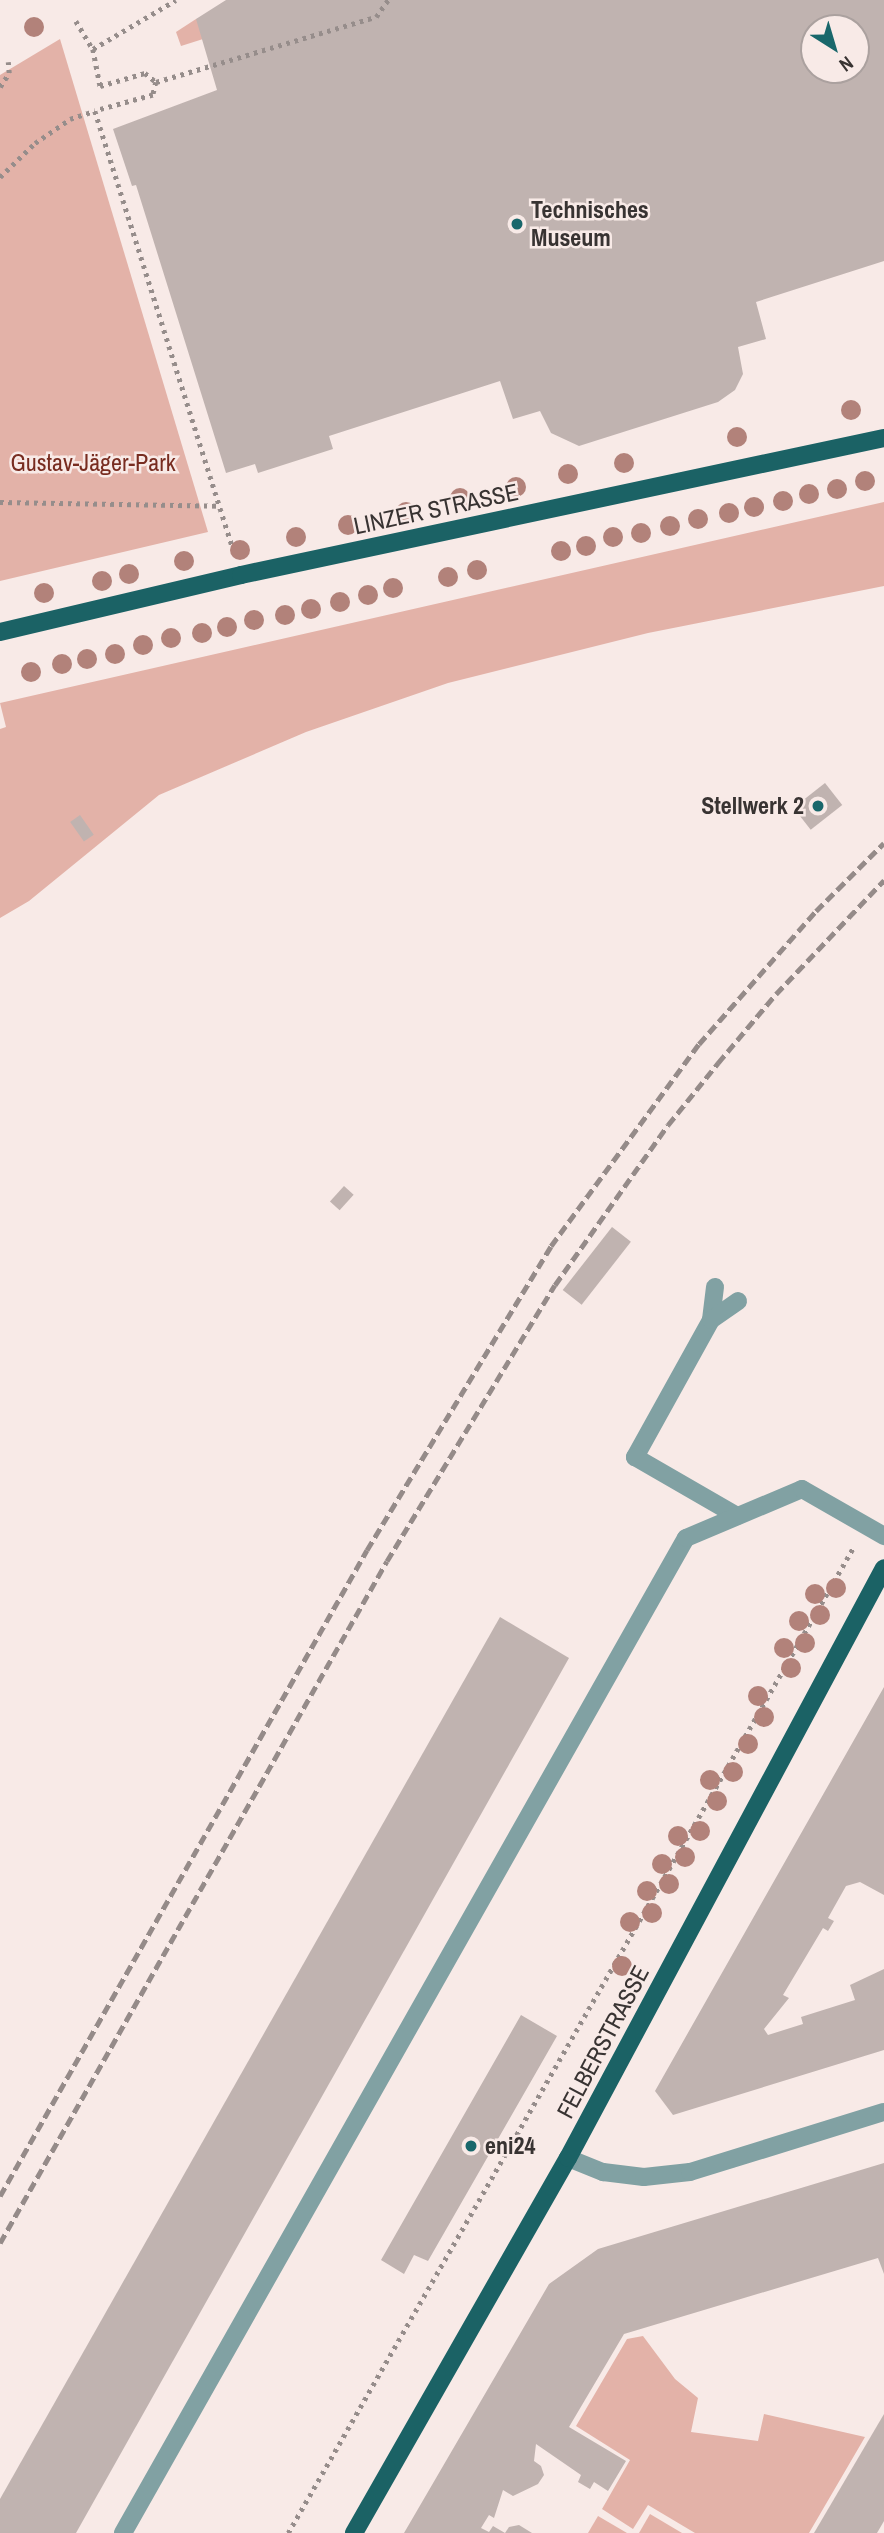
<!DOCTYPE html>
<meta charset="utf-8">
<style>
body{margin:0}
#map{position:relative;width:884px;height:2533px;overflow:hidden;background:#f8eae7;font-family:"Archivo Narrow",sans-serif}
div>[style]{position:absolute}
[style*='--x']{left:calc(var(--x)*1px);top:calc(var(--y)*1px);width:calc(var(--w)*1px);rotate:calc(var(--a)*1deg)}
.green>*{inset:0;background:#e3b2a8}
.building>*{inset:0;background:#c0b3b0;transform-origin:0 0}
.path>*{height:4.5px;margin-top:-2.25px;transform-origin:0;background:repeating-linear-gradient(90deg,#968d8b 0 3.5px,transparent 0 8.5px)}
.minor>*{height:18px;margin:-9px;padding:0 9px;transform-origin:9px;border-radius:9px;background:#81a1a3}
.major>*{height:18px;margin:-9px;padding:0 9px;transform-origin:9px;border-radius:9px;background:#1b6265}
.rail>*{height:5px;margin-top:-2.5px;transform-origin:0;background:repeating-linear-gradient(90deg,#958b89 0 10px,transparent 0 15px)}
.trees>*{width:20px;height:20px;margin:-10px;border-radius:50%;background:#b2827a}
.dots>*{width:19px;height:19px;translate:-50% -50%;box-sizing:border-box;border:4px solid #f8eae7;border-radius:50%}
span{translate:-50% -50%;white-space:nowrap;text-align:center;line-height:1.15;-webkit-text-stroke:5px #f8eae7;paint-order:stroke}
.poi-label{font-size:24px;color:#383332;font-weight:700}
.left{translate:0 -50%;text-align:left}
.right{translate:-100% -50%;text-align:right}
.park-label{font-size:24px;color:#782c20}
.street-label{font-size:24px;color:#383332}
.north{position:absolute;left:800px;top:14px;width:70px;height:70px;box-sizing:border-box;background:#f8eae7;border:2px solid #aba19f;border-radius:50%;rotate:143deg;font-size:19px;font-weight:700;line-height:28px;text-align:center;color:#383332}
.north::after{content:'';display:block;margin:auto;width:24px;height:32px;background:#19676b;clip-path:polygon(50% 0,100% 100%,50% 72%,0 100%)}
</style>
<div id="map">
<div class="green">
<div style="clip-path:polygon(327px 0,181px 46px,176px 32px,196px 19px)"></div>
<div style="clip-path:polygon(60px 39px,208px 532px,0 581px,0 75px)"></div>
<div style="clip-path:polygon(884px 502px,884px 586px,648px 633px,448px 683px,306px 732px,159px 795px,29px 901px,0 918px,0 729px,6px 727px,0 703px)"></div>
<div style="clip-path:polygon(643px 2336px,675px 2379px,698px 2398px,691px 2432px,758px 2441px,764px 2414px,865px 2437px,809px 2533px,695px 2533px,648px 2505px,633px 2529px,602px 2509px,630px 2460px,576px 2426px,627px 2339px)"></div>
<div style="clip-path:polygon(650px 2514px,682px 2533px,639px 2533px)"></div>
<div style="clip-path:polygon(598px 2516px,627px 2533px,588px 2533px)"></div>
</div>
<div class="building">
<div style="clip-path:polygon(evenodd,226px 0,884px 0,884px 261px,756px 302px,766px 339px,738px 347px,743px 374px,735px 390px,718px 402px,579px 446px,551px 433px,540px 411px,513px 419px,500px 381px,329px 436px,333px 449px,258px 473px,255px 464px,226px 473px,136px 185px,132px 186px,113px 129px,217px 90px,196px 19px,226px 0,814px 28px,856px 28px,856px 70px,814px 70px,814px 28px)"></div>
<div style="left:825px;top:783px;width:28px;height:40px;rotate:52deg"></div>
<div style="left:80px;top:815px;width:24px;height:12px;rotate:55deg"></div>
<div style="left:344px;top:1186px;width:13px;height:21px;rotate:42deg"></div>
<div style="left:612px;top:1227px;width:24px;height:80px;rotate:38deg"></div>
<div style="clip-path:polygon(500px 1617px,569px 1658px,76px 2533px,0 2533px,0 2499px)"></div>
<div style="clip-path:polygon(884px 1687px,884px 1895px,860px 1882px,846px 1886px,828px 1918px,834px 1921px,828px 1931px,823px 1928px,783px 1995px,789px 1998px,764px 2029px,768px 2035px,803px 2024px,801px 2017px,855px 2000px,850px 1985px,884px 1969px,884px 2050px,673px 2115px,655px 2091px)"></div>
<div style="clip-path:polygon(521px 2015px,557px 2036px,428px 2261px,414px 2255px,404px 2274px,381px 2260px)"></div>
<div style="clip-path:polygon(884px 2163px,884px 2274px,878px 2258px,624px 2334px,569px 2427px,626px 2461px,608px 2491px,594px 2482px,590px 2489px,578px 2482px,581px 2475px,536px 2444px,534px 2461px,541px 2466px,544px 2475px,538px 2484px,513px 2496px,503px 2490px,494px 2518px,489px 2515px,481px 2528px,489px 2532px,493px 2526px,505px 2533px,404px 2533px,549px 2284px,598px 2249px)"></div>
<div style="clip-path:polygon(884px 2414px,884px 2521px,877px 2533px,814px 2533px)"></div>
<div style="clip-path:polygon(519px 2525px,532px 2533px,505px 2533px,509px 2527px)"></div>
</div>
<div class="path">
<div style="--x:76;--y:21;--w:33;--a:59"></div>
<div style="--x:93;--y:49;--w:96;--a:-30.6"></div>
<div style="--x:93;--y:49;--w:38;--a:79"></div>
<div style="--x:100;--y:86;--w:47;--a:-16.1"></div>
<div style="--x:145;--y:73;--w:14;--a:39"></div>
<div style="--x:156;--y:82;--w:13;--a:103"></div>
<div style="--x:153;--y:95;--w:60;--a:164.6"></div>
<div style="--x:95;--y:111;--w:459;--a:72.5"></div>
<div style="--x:156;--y:82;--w:229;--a:-16.5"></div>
<div style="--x:376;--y:17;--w:21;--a:-55"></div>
<div style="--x:0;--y:87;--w:17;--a:-57"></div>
<div style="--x:9;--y:73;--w:11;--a:-95"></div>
<div style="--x:0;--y:177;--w:49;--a:-44.2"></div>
<div style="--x:35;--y:143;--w:42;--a:-34.4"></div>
<div style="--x:70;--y:119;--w:26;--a:-18"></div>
<div style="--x:0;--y:502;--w:220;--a:1"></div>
<div style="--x:288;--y:2533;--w:1136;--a:-60.16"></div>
</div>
<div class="minor">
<div style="--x:715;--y:1287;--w:33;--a:97"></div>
<div style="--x:711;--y:1320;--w:157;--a:119"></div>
<div style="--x:635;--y:1457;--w:118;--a:30"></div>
<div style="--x:711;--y:1320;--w:33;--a:-35"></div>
<div style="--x:568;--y:2158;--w:38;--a:22"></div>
<div style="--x:603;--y:2172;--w:41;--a:7"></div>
<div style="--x:644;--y:2177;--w:46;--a:-6.2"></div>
<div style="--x:690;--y:2172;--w:203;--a:-17.2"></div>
<div style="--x:123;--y:2533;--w:1143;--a:-60.5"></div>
<div style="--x:686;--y:1538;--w:126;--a:-22.9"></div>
<div style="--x:802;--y:1489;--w:95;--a:29.8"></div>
</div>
<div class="major">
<div style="--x:0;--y:632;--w:248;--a:-13.3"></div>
<div style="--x:241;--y:575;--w:657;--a:-12.03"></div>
<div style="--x:354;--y:2533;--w:432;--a:-60.3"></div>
<div style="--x:568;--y:2158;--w:669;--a:-61.83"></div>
</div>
<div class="rail">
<div style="--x:0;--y:2196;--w:743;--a:-60.4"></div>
<div style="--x:367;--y:1550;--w:355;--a:-58.8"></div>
<div style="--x:551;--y:1246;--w:250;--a:-53.8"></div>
<div style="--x:699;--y:1044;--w:177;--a:-48.7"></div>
<div style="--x:816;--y:911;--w:96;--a:-45"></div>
<div style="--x:0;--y:2243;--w:784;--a:-60.43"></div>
<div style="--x:387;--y:1561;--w:323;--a:-58.7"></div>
<div style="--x:555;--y:1285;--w:196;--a:-54.8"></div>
<div style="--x:668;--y:1125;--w:80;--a:-51.1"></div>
<div style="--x:718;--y:1063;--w:90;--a:-50"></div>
<div style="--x:776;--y:994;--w:157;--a:-46.5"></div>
</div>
<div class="trees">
<div style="left:34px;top:27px"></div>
<div style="left:851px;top:410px"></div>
<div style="left:737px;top:437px"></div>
<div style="left:624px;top:463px"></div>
<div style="left:568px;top:474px"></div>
<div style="left:865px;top:481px"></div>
<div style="left:516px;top:487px"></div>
<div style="left:837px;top:489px"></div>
<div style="left:809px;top:494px"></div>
<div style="left:460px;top:498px"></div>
<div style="left:783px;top:501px"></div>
<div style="left:754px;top:507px"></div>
<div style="left:406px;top:512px"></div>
<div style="left:729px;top:513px"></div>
<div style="left:698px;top:519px"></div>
<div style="left:348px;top:525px"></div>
<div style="left:670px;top:526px"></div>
<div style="left:641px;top:533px"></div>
<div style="left:296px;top:537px"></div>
<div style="left:613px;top:537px"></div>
<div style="left:586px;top:546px"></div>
<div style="left:240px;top:550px"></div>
<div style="left:561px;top:551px"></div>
<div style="left:184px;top:561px"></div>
<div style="left:477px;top:570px"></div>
<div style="left:129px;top:574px"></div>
<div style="left:448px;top:577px"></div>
<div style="left:102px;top:581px"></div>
<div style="left:393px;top:588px"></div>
<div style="left:44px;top:593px"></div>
<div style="left:368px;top:595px"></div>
<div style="left:340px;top:602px"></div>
<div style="left:311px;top:609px"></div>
<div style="left:285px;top:615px"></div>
<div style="left:254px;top:620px"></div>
<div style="left:227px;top:627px"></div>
<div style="left:202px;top:633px"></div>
<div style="left:171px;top:638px"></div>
<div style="left:143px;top:645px"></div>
<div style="left:115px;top:654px"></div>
<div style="left:87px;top:659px"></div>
<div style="left:62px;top:664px"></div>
<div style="left:31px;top:672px"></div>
<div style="left:836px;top:1588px"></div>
<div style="left:815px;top:1594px"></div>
<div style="left:820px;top:1615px"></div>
<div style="left:799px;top:1621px"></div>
<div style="left:805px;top:1643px"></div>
<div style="left:784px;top:1648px"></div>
<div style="left:791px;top:1668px"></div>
<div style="left:758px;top:1696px"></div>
<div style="left:764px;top:1717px"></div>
<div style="left:748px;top:1744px"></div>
<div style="left:733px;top:1772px"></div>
<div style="left:710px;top:1780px"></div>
<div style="left:717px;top:1801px"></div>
<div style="left:700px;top:1831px"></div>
<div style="left:678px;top:1836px"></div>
<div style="left:685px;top:1857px"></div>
<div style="left:662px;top:1864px"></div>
<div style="left:669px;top:1884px"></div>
<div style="left:647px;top:1891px"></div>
<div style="left:652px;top:1913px"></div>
<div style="left:630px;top:1922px"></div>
<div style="left:622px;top:1966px"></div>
</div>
<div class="dots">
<div style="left:517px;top:224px;background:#19676b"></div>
<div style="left:818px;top:806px;background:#19676b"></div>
<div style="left:471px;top:2146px;background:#19676b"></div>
</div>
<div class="poi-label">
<span class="left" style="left:531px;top:224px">Technisches<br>Museum</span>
<span class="right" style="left:804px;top:806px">Stellwerk 2</span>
<span class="left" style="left:485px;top:2146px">eni24</span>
</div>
<div class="park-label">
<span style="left:93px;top:463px">Gustav-Jäger-Park</span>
</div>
<div class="street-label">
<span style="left:436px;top:509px;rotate:-12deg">LINZER STRASSE</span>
<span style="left:603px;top:2042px;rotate:-62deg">FELBERSTRASSE</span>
</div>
<div class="north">N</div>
</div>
